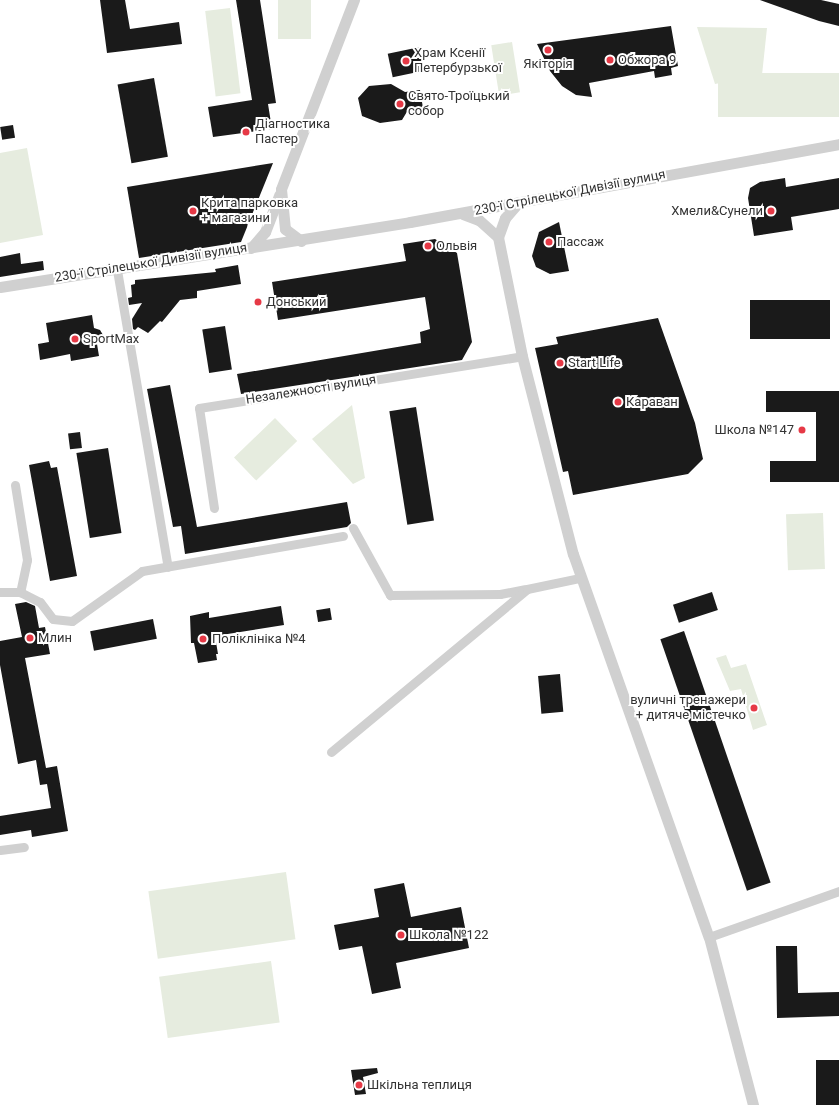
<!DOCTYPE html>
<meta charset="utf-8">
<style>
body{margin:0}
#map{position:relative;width:839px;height:1105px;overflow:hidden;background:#fff;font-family:Roboto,sans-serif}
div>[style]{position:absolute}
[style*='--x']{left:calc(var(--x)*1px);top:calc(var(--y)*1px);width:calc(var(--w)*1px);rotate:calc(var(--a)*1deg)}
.green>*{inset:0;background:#e6ecdf;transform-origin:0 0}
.building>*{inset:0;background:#1a1a1a;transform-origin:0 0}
.minor>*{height:9px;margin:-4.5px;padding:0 4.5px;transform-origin:4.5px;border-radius:4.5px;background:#d0d0d0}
.tertiary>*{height:11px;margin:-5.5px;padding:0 5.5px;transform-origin:5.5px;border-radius:5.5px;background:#d0d0d0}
.dots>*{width:11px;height:11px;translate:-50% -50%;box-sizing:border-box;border:2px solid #fff;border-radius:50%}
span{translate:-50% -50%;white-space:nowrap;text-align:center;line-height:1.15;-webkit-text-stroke:4px #fff;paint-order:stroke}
.poi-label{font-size:13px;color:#333}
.left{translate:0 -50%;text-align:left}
.right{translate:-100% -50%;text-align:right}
.street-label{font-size:13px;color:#333}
</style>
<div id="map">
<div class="green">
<div style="left:278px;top:0;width:33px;height:39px"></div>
<div style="left:230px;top:8px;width:86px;height:25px;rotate:83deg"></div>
<div style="clip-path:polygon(697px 27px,767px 28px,762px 75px,715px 84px)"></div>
<div style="left:512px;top:42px;width:51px;height:21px;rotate:81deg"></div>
<div style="left:839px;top:73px;width:44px;height:121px;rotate:90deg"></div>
<div style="clip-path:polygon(27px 148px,43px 235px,0 243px,0 153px)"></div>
<div style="clip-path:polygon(352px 405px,365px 478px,353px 484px,312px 439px)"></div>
<div style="left:275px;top:418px;width:32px;height:57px;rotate:46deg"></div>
<div style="left:823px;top:513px;width:56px;height:37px;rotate:88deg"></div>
<div style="clip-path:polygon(726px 655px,731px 668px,746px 664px,767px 725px,753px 730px,741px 689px,730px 691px,716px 658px)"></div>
<div style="left:286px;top:872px;width:68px;height:139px;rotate:82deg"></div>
<div style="left:271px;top:961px;width:62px;height:113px;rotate:82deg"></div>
</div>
<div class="building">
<div style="clip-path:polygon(100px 0,125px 0,130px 29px,179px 22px,182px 44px,107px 53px)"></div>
<div style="clip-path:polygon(236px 0,260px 0,276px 103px,268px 104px,272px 129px,213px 137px,208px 107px,252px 100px)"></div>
<div style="clip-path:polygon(760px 0,821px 0,839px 4px,839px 26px,819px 21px)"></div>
<div style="clip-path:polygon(671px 26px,678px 66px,671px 68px,672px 75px,655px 78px,654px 71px,589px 83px,592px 97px,576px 95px,562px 86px,550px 71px,537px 44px)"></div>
<div style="left:420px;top:47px;width:24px;height:33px;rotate:78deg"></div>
<div style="left:154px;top:78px;width:80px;height:37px;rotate:80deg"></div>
<div style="clip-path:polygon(391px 84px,405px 92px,420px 90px,423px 108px,408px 110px,402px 120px,380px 123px,362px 116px,358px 98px,369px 86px)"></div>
<div style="left:13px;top:125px;width:13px;height:13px;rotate:81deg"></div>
<div style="clip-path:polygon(273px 163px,241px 242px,139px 258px,127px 187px)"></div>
<div style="clip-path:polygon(785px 178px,786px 187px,839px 178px,839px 209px,791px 217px,793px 230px,754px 236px,748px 198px,750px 188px,760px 182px)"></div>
<div style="clip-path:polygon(559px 222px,569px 271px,550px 274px,536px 267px,532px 256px,539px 232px)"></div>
<div style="clip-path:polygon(435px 239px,457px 253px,472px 342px,462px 360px,241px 394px,237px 374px,421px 343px,420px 332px,430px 329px,425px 297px,278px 320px,272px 282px,406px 261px,403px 244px)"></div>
<div style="clip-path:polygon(20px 253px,21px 264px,43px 261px,44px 270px,0 277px,0 257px)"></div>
<div style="clip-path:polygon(238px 265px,241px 284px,197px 291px,197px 298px,180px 300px,162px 322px,160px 321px,148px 333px,138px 327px,135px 330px,133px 329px,132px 319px,142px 303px,129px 305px,128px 298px,132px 297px,131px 285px,135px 284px,135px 280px,216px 272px,215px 269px)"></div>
<div style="left:750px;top:300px;width:80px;height:39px"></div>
<div style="clip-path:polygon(92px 315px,94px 328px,100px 330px,103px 335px,97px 344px,99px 356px,71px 361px,70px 354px,40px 360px,38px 344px,49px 342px,46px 323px)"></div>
<div style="clip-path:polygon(658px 318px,695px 423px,703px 459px,688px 474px,573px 495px,568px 471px,563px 472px,535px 348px,558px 344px,556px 337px)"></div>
<div style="left:225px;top:326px;width:44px;height:23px;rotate:81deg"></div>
<div style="clip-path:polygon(170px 385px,197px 527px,347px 502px,351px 523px,347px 527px,185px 554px,181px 526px,173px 527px,147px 389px)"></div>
<div style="clip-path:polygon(766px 391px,839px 391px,839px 482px,770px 482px,770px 461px,816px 461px,816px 412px,766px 412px)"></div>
<div style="left:416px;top:407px;width:115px;height:27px;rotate:81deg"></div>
<div style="left:80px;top:432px;width:16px;height:12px;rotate:83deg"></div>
<div style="left:108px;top:448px;width:86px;height:32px;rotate:81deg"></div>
<div style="clip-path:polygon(49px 461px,51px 468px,57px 467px,77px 576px,50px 581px,29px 465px)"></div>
<div style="left:712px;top:592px;width:19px;height:41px;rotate:72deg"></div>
<div style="clip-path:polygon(26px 602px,35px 606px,39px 628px,45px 627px,50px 654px,25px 658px,46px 768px,57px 766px,68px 831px,32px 837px,31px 830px,0 835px,0 816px,51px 808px,47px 784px,40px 785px,36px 760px,18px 764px,0 665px,0 641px,22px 637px,15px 604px)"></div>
<div style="clip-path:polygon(281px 606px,284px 625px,215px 636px,218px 654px,216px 654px,217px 660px,198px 663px,194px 643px,191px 643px,190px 616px,209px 612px,209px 618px)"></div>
<div style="left:330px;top:608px;width:12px;height:14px;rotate:81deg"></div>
<div style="left:153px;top:619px;width:20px;height:64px;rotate:79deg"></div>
<div style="left:684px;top:631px;width:266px;height:25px;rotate:71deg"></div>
<div style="left:560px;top:674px;width:38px;height:22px;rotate:85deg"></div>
<div style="clip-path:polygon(404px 883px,411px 917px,461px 907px,469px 948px,396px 963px,401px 988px,372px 994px,362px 946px,339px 950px,334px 925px,379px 917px,374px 889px)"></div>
<div style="clip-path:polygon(776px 946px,797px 946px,798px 993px,839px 992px,839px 1016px,777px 1018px)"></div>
<div style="left:816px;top:1060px;width:23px;height:45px"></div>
<div style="clip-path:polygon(377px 1068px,378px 1073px,363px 1077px,366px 1094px,355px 1095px,351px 1070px)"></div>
</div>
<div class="minor">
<div style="--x:117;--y:270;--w:301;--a:80.3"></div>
<div style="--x:15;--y:485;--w:76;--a:80.9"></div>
<div style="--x:27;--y:560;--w:33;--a:102"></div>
<div style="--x:214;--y:508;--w:101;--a:-98.5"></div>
<div style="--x:199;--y:408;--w:327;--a:-9.1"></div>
<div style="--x:353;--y:528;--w:77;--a:61.1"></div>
<div style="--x:390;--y:595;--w:110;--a:-0.5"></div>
<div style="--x:500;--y:594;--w:25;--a:-11"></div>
<div style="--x:0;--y:592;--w:20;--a:0"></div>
<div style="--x:20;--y:592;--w:22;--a:27"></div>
<div style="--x:40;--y:602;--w:21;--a:53"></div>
<div style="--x:53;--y:619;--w:19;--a:6"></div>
<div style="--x:72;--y:621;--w:86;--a:-35.5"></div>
<div style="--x:142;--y:571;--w:204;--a:-9.9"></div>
<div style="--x:331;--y:752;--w:255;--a:-39.7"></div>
<div style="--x:527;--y:589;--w:53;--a:-11.9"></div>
<div style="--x:0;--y:850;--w:24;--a:-7"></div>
<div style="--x:709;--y:937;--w:138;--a:-19.5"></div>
</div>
<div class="tertiary">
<div style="--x:518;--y:203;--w:20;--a:131"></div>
<div style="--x:505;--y:218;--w:20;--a:110"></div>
<div style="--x:498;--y:237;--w:121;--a:78.6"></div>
<div style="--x:522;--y:356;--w:204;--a:75.6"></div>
<div style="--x:573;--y:554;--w:406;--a:70.5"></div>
<div style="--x:709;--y:937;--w:174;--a:75.3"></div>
<div style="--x:463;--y:214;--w:17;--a:21"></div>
<div style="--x:479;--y:220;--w:25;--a:42"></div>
<div style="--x:301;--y:241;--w:20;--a:-143"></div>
<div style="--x:285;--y:229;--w:40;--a:-95.7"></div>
<div style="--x:281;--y:189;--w:203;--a:-68.9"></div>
<div style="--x:251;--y:248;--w:21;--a:-49"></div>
<div style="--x:265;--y:232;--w:40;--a:-69"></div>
<div style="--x:0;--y:287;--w:415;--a:-9"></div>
<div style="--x:410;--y:222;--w:436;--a:-10.3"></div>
</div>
<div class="dots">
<div style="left:548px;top:50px;background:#e63946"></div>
<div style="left:610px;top:60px;background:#e63946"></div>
<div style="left:406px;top:61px;background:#e63946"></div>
<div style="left:400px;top:104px;background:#e63946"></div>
<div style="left:246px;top:132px;background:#e63946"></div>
<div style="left:193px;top:211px;background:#e63946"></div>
<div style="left:771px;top:211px;background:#e63946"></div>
<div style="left:549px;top:242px;background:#e63946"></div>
<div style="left:428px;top:246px;background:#e63946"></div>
<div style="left:258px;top:302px;background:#e63946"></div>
<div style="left:75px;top:339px;background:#e63946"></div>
<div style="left:560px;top:363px;background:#e63946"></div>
<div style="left:618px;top:402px;background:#e63946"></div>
<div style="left:802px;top:430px;background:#e63946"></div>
<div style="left:30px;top:638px;background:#e63946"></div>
<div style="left:203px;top:639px;background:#e63946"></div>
<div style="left:754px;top:708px;background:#e63946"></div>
<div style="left:401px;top:935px;background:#e63946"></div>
<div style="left:359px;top:1085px;background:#e63946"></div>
</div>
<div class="poi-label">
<span class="left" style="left:414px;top:61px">Храм Ксенії<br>Петербурзької</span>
<span class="left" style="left:618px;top:60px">Обжора 9</span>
<span style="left:548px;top:64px">Якіторія</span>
<span class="left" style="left:408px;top:104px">Свято-Троїцький<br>собор</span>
<span class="left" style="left:255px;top:132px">Діагностика<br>Пастер</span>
<span class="left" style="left:201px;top:211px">Крита парковка<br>+ магазини</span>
<span class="right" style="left:763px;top:211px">Хмели&amp;Сунели</span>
<span class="left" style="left:557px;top:242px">Пассаж</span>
<span class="left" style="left:436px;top:246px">Ольвія</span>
<span class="left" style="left:266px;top:302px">Донський</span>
<span class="left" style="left:83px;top:339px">SportMax</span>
<span class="left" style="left:568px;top:363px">Start Life</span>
<span class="left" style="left:626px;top:402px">Караван</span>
<span class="right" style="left:794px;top:430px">Школа №147</span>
<span class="left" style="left:38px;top:638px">Млин</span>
<span class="left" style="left:212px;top:639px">Поліклініка №4</span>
<span class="right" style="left:746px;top:708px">вуличні тренажери<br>+ дитяче містечко</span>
<span class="left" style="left:409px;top:935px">Школа №122</span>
<span class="left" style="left:367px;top:1085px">Шкільна теплиця</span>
</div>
<div class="street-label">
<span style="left:570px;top:193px;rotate:-11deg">230-ї Стрілецької Дивізії вулиця</span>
<span style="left:151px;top:263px;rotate:-9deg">230-ї Стрілецької Дивізії вулиця</span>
<span style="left:311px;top:390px;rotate:-9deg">Незалежності вулиця</span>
</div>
</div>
